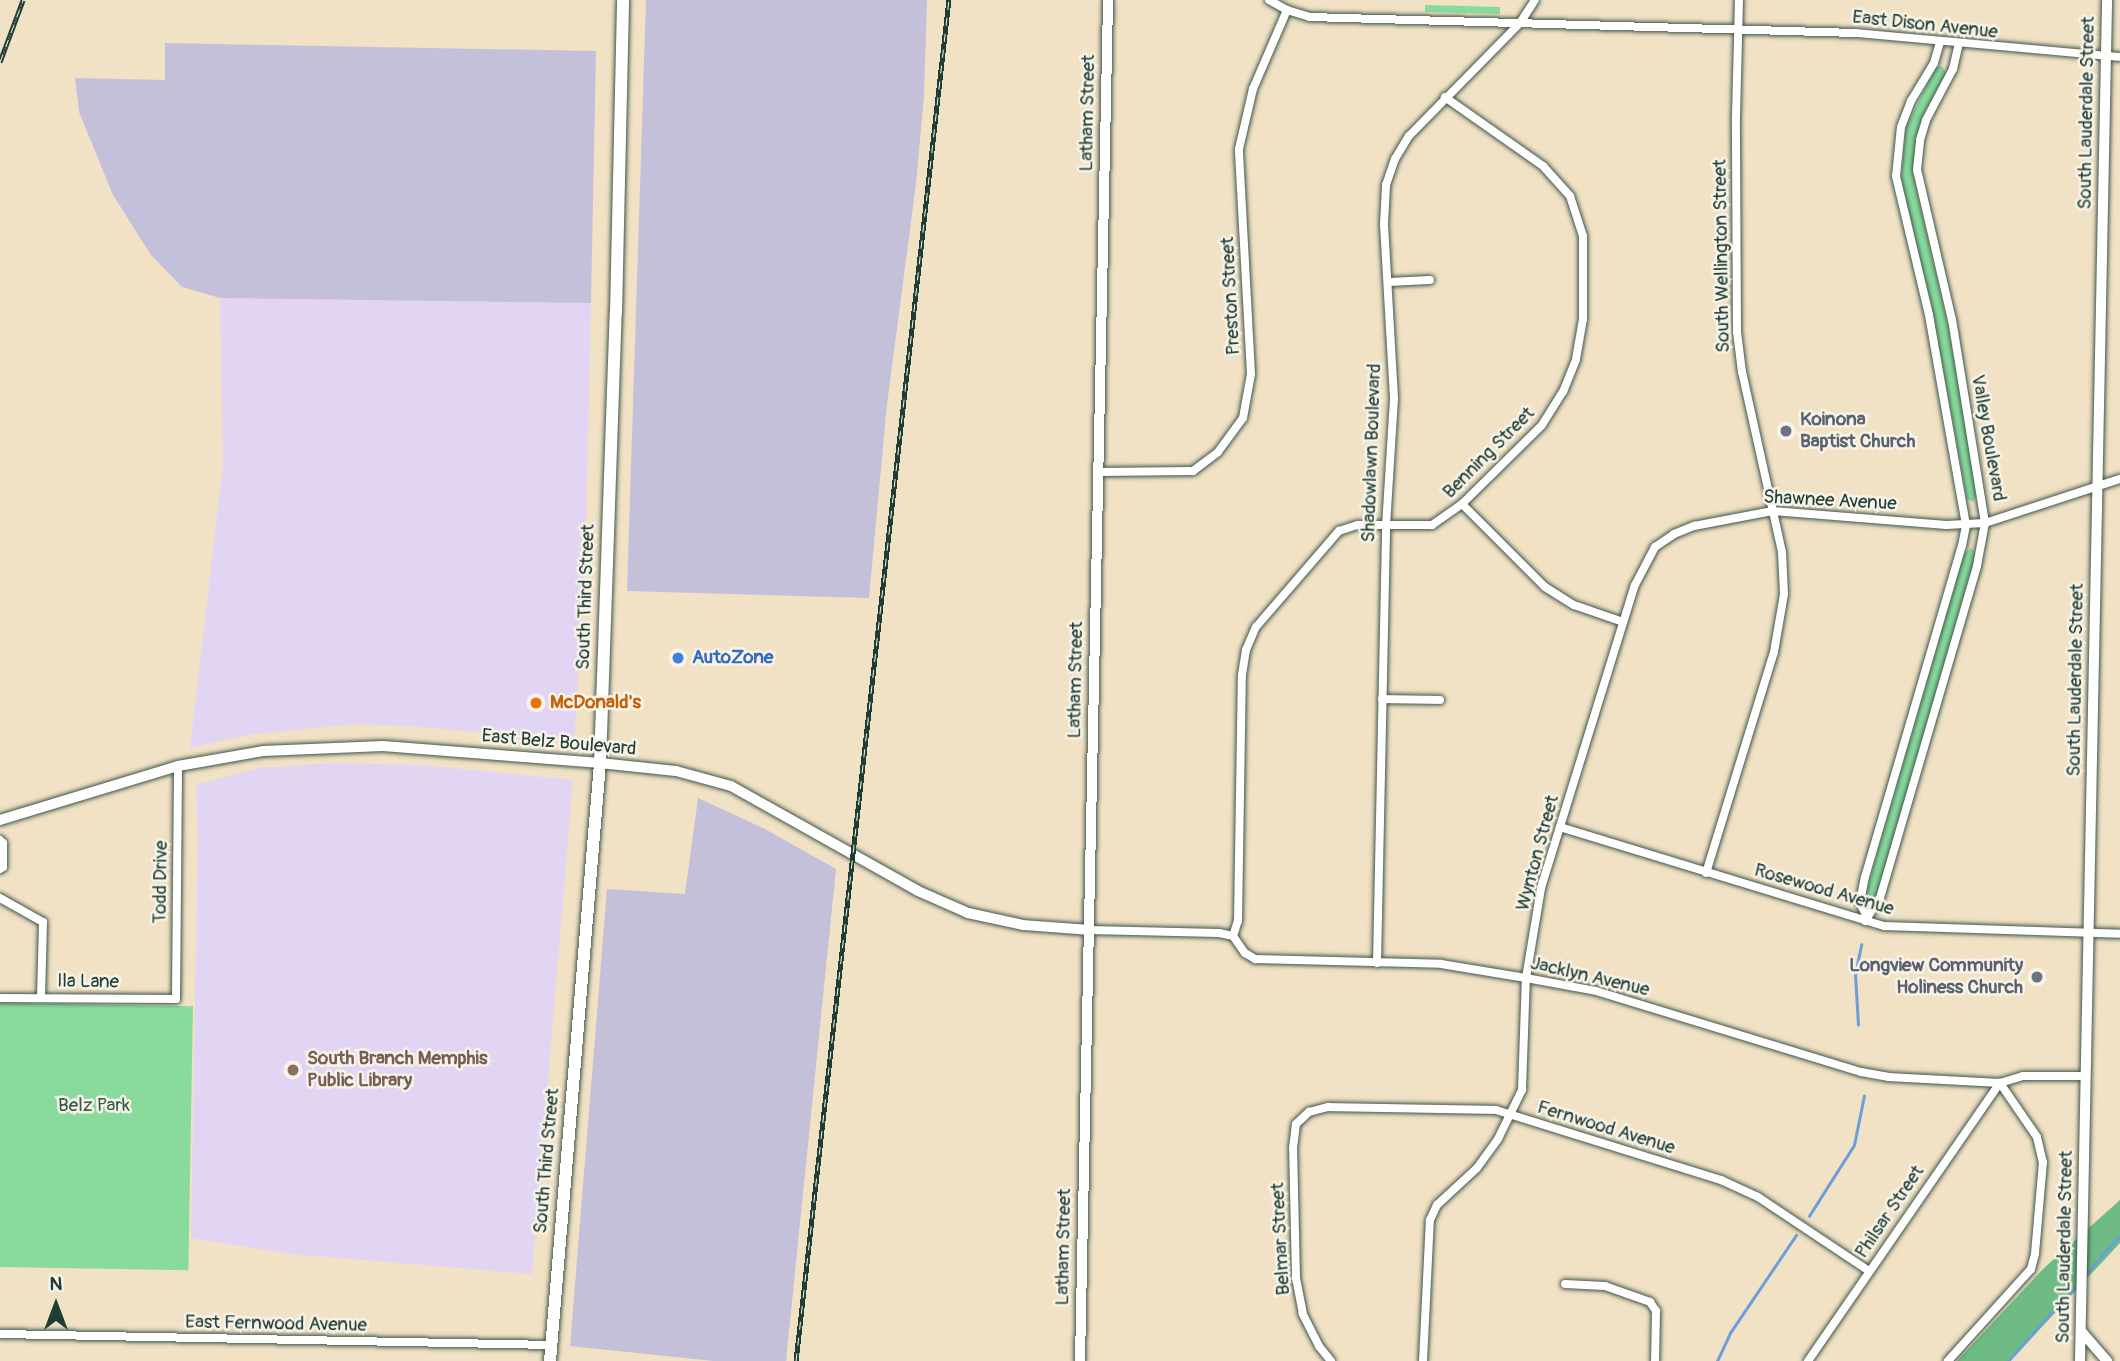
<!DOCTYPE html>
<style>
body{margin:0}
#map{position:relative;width:2120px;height:1361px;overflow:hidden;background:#f1e1c5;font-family:Pangolin,sans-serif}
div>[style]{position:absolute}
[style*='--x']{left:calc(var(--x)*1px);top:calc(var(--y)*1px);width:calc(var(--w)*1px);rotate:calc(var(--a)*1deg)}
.built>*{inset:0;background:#e2d4f3}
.industrial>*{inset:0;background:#c5c0da}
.green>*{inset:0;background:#88db9d;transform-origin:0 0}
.forest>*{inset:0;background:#6ebb84}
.stream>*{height:2.5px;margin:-1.25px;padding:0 1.25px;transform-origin:1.25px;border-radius:1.25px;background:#6a9fd7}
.roads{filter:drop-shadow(0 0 2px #3e564a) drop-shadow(0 0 2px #3e564a)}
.minor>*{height:8px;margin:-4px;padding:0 4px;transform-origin:4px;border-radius:4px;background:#fff}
.tertiary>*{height:10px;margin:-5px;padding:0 5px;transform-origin:5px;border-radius:5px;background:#fff}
.primary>*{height:12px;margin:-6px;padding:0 6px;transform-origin:6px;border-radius:6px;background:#fff}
.rail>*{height:5px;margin-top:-2.5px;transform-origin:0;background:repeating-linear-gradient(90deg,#f7f3e8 0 8px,#1f3d34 0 16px);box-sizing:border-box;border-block:2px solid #1f3d34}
.dots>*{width:19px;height:19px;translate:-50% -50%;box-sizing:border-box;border:4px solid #f7f3e8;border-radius:50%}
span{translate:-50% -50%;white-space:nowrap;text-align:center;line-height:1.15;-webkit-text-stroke:5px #f7f3e8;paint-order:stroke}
.street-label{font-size:19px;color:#1f3d34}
.worship-label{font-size:19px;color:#5b616d;font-weight:700}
.left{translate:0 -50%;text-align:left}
.right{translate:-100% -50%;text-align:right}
.shop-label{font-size:19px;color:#366cbe;font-weight:700}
.food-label{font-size:19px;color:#c56008;font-weight:700}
.education-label{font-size:19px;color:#785e54;font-weight:700}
.park-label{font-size:19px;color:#345d49}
.north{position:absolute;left:21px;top:1270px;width:70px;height:70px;-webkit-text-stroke:5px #f7f3e8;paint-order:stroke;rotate:0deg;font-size:19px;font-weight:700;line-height:28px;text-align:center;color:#1f3d34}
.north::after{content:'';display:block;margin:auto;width:24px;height:32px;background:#1f3d34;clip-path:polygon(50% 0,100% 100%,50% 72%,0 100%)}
</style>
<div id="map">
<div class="built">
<div style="clip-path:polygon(220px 298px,591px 303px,585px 568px,574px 741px,411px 726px,355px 724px,246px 735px,190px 748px,223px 465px)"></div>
<div style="clip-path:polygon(332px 763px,420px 765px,573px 780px,532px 1274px,293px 1254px,191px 1238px,198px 831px,196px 785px,259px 768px)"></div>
</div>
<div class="industrial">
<div style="clip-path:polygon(646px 0,927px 0,924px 96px,916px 184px,887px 404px,869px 598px,627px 591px)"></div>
<div style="clip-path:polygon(165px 43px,596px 51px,591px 303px,220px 298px,182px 287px,151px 255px,113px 195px,79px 112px,75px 78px,165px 80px)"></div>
<div style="clip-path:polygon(698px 798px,765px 829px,836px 869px,786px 1361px,713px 1361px,570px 1346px,607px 889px,685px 894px)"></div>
</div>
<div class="green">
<div style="clip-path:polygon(1425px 5px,1500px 7px,1500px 14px,1430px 12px,1425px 12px)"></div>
<div style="clip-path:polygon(1942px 66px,1946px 73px,1925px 111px,1916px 137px,1913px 175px,1948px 326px,1978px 494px,1973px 502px,1967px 499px,1932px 308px,1901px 178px,1906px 127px,1936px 67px)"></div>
<div style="clip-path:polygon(1972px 548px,1976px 555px,1877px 895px,1869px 899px,1866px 893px,1964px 553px)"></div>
<div style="left:0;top:1003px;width:193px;height:264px;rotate:1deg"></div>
</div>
<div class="forest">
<div style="clip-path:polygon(2120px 1200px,2120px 1243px,2010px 1361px,1957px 1361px,2044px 1268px)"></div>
</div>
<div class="stream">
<div style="--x:1858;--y:1025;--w:51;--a:-93.4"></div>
<div style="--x:1855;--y:974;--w:30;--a:-78"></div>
<div style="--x:1809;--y:1216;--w:84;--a:-57.6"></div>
<div style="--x:1854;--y:1145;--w:50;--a:-78.5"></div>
<div style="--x:2085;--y:1275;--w:53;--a:-48.8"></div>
<div style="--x:1717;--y:1361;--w:31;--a:-65"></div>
<div style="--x:1730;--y:1333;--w:118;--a:-56"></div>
<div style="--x:2008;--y:1361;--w:105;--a:-48.1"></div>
</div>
<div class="roads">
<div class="minor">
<div style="--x:1269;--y:0;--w:21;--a:29"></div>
<div style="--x:1287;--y:10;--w:24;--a:17"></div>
<div style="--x:1310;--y:17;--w:546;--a:1.68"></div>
<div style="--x:1856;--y:33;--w:265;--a:5.2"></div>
<div style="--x:1388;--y:282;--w:42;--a:-2.7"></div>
<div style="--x:1098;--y:472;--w:95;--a:-0.6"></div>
<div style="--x:1193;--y:471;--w:31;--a:-37"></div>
<div style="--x:1218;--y:452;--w:42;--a:-53.7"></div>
<div style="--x:1243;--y:418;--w:45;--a:-79.7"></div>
<div style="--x:1251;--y:374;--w:225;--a:-93.1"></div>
<div style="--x:1239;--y:149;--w:62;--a:-76.9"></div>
<div style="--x:1253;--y:89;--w:86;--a:-66.7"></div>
<div style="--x:1462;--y:504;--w:117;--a:45"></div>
<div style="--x:1545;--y:587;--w:34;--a:32"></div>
<div style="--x:1574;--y:605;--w:52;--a:19.1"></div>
<div style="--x:1382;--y:699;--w:58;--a:1"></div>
<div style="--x:1560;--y:827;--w:339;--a:17"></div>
<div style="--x:1884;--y:926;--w:236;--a:1.9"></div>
<div style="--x:0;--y:840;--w:4;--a:45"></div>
<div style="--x:3;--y:843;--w:24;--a:90"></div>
<div style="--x:3;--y:867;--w:4;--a:146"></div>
<div style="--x:1706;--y:873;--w:231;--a:-72.9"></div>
<div style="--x:1774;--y:652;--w:59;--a:-80.2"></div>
<div style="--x:1784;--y:594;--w:42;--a:-92.7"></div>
<div style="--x:1782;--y:552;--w:184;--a:-102.5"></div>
<div style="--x:1742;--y:372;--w:40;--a:-97.1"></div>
<div style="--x:1737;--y:332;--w:217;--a:-90.3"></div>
<div style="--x:1736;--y:115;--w:115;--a:-88.5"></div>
<div style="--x:0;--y:898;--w:49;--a:29.2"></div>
<div style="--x:43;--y:922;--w:75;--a:91.5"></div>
<div style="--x:1866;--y:915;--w:14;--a:-115"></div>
<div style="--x:1860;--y:902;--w:25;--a:-79"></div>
<div style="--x:1865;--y:877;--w:345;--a:-73.7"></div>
<div style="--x:1962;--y:546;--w:21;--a:-79"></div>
<div style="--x:1966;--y:525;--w:213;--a:-100"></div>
<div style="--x:1929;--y:315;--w:143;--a:-103.4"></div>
<div style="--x:1896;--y:176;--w:49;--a:-84.2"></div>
<div style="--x:1901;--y:127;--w:28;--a:-69"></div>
<div style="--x:1911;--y:101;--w:44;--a:-58.8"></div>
<div style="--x:1934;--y:63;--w:22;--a:-74"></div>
<div style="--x:1865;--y:921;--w:27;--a:-57"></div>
<div style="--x:1880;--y:898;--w:346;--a:-73.7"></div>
<div style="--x:1977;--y:566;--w:44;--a:-79.5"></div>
<div style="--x:1985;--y:523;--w:206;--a:-99.2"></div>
<div style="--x:1952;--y:320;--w:154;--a:-103.1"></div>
<div style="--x:1917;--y:170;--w:30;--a:-84"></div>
<div style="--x:1920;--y:140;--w:21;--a:-73"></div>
<div style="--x:1926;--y:120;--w:58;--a:-62.1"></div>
<div style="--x:1953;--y:69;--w:26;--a:-77"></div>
<div style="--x:1089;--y:930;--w:130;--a:1.3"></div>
<div style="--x:1219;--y:933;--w:14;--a:12"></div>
<div style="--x:1233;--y:936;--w:21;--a:55"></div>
<div style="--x:1245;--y:953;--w:12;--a:31"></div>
<div style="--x:1255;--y:959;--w:186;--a:1.5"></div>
<div style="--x:1441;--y:964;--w:86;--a:9.4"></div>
<div style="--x:1526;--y:978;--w:71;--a:10.5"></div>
<div style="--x:1596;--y:991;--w:277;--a:17"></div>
<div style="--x:1861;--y:1072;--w:27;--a:10"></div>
<div style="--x:1888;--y:1077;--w:112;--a:3.1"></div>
<div style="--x:2000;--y:1083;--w:24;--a:-17"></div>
<div style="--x:2023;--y:1076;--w:63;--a:0"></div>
<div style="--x:1233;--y:936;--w:16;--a:-72"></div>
<div style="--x:1238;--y:921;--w:246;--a:-89.1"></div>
<div style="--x:1242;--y:675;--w:25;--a:-81"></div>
<div style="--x:1246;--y:650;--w:25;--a:-67"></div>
<div style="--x:1256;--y:627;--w:127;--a:-49.2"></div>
<div style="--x:1339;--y:531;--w:20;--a:-18"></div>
<div style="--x:1358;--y:525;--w:74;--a:0"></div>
<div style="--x:1432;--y:525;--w:37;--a:-35"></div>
<div style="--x:1462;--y:504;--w:112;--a:-44.6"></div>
<div style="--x:1542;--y:425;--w:39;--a:-58"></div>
<div style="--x:1563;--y:392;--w:35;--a:-68"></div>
<div style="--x:1576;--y:359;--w:41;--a:-80.1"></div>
<div style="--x:1583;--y:319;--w:83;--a:-90"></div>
<div style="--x:1583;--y:236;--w:42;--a:-108"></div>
<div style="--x:1570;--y:196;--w:40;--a:-132"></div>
<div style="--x:1543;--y:166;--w:120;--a:-144.9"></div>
<div style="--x:1377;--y:963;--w:437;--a:-88.8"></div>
<div style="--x:1386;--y:526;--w:128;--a:-86.4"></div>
<div style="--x:1394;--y:398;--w:174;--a:-93.3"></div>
<div style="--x:1384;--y:224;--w:39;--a:-87"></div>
<div style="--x:1386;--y:185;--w:28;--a:-71"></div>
<div style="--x:1395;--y:159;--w:27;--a:-59"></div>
<div style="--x:1409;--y:136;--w:158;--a:-45.5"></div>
<div style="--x:1520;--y:23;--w:27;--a:-57"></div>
<div style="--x:0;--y:998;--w:176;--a:0.3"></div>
<div style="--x:176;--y:999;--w:233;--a:-89.5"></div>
<div style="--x:1565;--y:1284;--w:40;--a:2.9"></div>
<div style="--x:1605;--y:1286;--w:48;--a:19.6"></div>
<div style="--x:1650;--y:1302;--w:11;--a:56"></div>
<div style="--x:1656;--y:1311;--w:50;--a:91.1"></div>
<div style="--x:0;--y:1334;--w:551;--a:1.14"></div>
<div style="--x:1331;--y:1361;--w:19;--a:-129"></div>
<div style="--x:1319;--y:1346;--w:36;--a:-117"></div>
<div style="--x:1303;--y:1314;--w:38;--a:-101"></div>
<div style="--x:1296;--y:1277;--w:129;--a:-91.3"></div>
<div style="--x:1293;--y:1148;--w:24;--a:-83"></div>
<div style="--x:1296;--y:1124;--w:18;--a:-43"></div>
<div style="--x:1309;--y:1112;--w:20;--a:-15"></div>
<div style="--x:1328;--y:1107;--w:168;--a:1"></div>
<div style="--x:1496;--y:1110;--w:236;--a:17.3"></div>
<div style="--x:1721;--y:1180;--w:41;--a:24.7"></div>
<div style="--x:1758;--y:1197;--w:133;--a:33.7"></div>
<div style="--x:1423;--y:1361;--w:141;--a:-87.2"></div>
<div style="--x:1430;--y:1220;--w:17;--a:-65"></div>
<div style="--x:1437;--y:1205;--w:54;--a:-42.8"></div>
<div style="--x:1477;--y:1168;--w:36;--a:-54"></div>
<div style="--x:1498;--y:1139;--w:55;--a:-63.9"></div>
<div style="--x:1522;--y:1090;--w:112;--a:-88"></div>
<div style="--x:1526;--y:978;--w:91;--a:-80.5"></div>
<div style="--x:1541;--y:888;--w:317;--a:-72.8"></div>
<div style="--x:1635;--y:585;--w:43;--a:-62.2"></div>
<div style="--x:1655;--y:547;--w:23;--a:-34"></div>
<div style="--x:1674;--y:534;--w:22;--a:-22"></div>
<div style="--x:1694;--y:526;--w:80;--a:-10.8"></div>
<div style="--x:1773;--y:511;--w:174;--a:4.6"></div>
<div style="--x:1946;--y:525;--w:39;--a:-3"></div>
<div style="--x:1985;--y:523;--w:142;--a:-18.1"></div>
<div style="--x:1808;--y:1361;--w:338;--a:-55.4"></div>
<div style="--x:2000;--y:1083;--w:65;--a:55.6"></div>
<div style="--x:2037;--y:1137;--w:26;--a:77"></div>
<div style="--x:2043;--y:1162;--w:92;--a:95"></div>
<div style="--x:2035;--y:1254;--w:16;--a:105"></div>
<div style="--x:2031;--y:1269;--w:124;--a:132.1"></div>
</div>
<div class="tertiary">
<div style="--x:0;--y:820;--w:186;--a:-16.9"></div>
<div style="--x:178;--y:766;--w:86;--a:-10"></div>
<div style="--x:263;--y:751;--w:120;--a:-2.4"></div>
<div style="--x:383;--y:746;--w:218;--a:4.5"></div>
<div style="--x:600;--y:763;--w:76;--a:6"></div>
<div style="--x:676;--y:771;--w:57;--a:15.3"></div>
<div style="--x:731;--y:786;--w:214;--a:29.3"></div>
<div style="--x:918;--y:891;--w:55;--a:23.7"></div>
<div style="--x:968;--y:913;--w:56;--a:12.3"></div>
<div style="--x:1023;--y:925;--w:66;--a:4.3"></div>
<div style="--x:2081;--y:1331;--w:40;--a:49"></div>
<div style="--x:1080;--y:1361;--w:1361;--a:-88.82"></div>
<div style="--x:2080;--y:1361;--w:1361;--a:-88.86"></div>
</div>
<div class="primary">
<div style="--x:550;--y:1361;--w:600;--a:-85.22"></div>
<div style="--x:600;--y:763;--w:451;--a:-88"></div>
<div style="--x:616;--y:312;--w:312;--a:-88.7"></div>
</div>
</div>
<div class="rail">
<div style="--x:0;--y:62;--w:66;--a:-69.6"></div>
<div style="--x:796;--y:1361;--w:1370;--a:-83.59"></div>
</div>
<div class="dots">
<div style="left:1786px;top:431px;background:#6b7280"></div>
<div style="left:678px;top:658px;background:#3f7fe0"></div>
<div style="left:536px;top:703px;background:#e8710a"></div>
<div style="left:2037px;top:977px;background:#6b7280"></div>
<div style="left:293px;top:1070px;background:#8d6e63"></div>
</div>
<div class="street-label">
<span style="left:1925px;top:25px;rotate:6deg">East Dison Avenue</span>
<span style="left:1088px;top:113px;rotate:-89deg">Latham Street</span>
<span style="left:2087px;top:113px;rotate:-89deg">South Lauderdale Street</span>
<span style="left:1722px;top:256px;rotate:-91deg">South Wellington Street</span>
<span style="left:1231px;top:296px;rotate:-93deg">Preston Street</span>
<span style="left:1988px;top:438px;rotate:80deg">Valley Boulevard</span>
<span style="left:1372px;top:453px;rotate:-88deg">Shadowlawn Boulevard</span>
<span style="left:1489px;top:453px;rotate:-45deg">Benning Street</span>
<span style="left:1830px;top:501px;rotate:3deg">Shawnee Avenue</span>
<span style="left:586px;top:597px;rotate:-88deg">South Third Street</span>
<span style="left:1076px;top:680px;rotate:-89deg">Latham Street</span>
<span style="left:2076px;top:680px;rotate:-89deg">South Lauderdale Street</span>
<span style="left:559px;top:743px;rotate:5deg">East Belz Boulevard</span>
<span style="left:1538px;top:853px;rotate:-75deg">Wynton Street</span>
<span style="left:161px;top:882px;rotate:-89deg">Todd Drive</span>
<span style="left:1824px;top:890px;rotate:16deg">Rosewood Avenue</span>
<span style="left:1590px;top:977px;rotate:13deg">Jacklyn Avenue</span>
<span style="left:88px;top:982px;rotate:1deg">Ila Lane</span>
<span style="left:1606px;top:1128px;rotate:17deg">Fernwood Avenue</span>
<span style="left:547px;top:1161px;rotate:-85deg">South Third Street</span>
<span style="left:1890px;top:1212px;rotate:-56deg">Philsar Street</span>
<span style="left:1281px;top:1239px;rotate:-93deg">Belmar Street</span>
<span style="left:1064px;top:1247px;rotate:-89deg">Latham Street</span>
<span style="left:2065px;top:1247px;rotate:-89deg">South Lauderdale Street</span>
<span style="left:276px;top:1324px;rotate:1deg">East Fernwood Avenue</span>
</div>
<div class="worship-label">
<span class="left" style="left:1800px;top:431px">Koinona<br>Baptist Church</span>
<span class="right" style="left:2023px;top:977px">Longview Community<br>Holiness Church</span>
</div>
<div class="shop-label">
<span class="left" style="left:692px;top:658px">AutoZone</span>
</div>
<div class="food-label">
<span class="left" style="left:550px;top:703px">McDonald's</span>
</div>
<div class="education-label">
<span class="left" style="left:307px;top:1070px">South Branch Memphis<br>Public Library</span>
</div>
<div class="park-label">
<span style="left:94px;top:1106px">Belz Park</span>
</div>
<div class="north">N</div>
</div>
